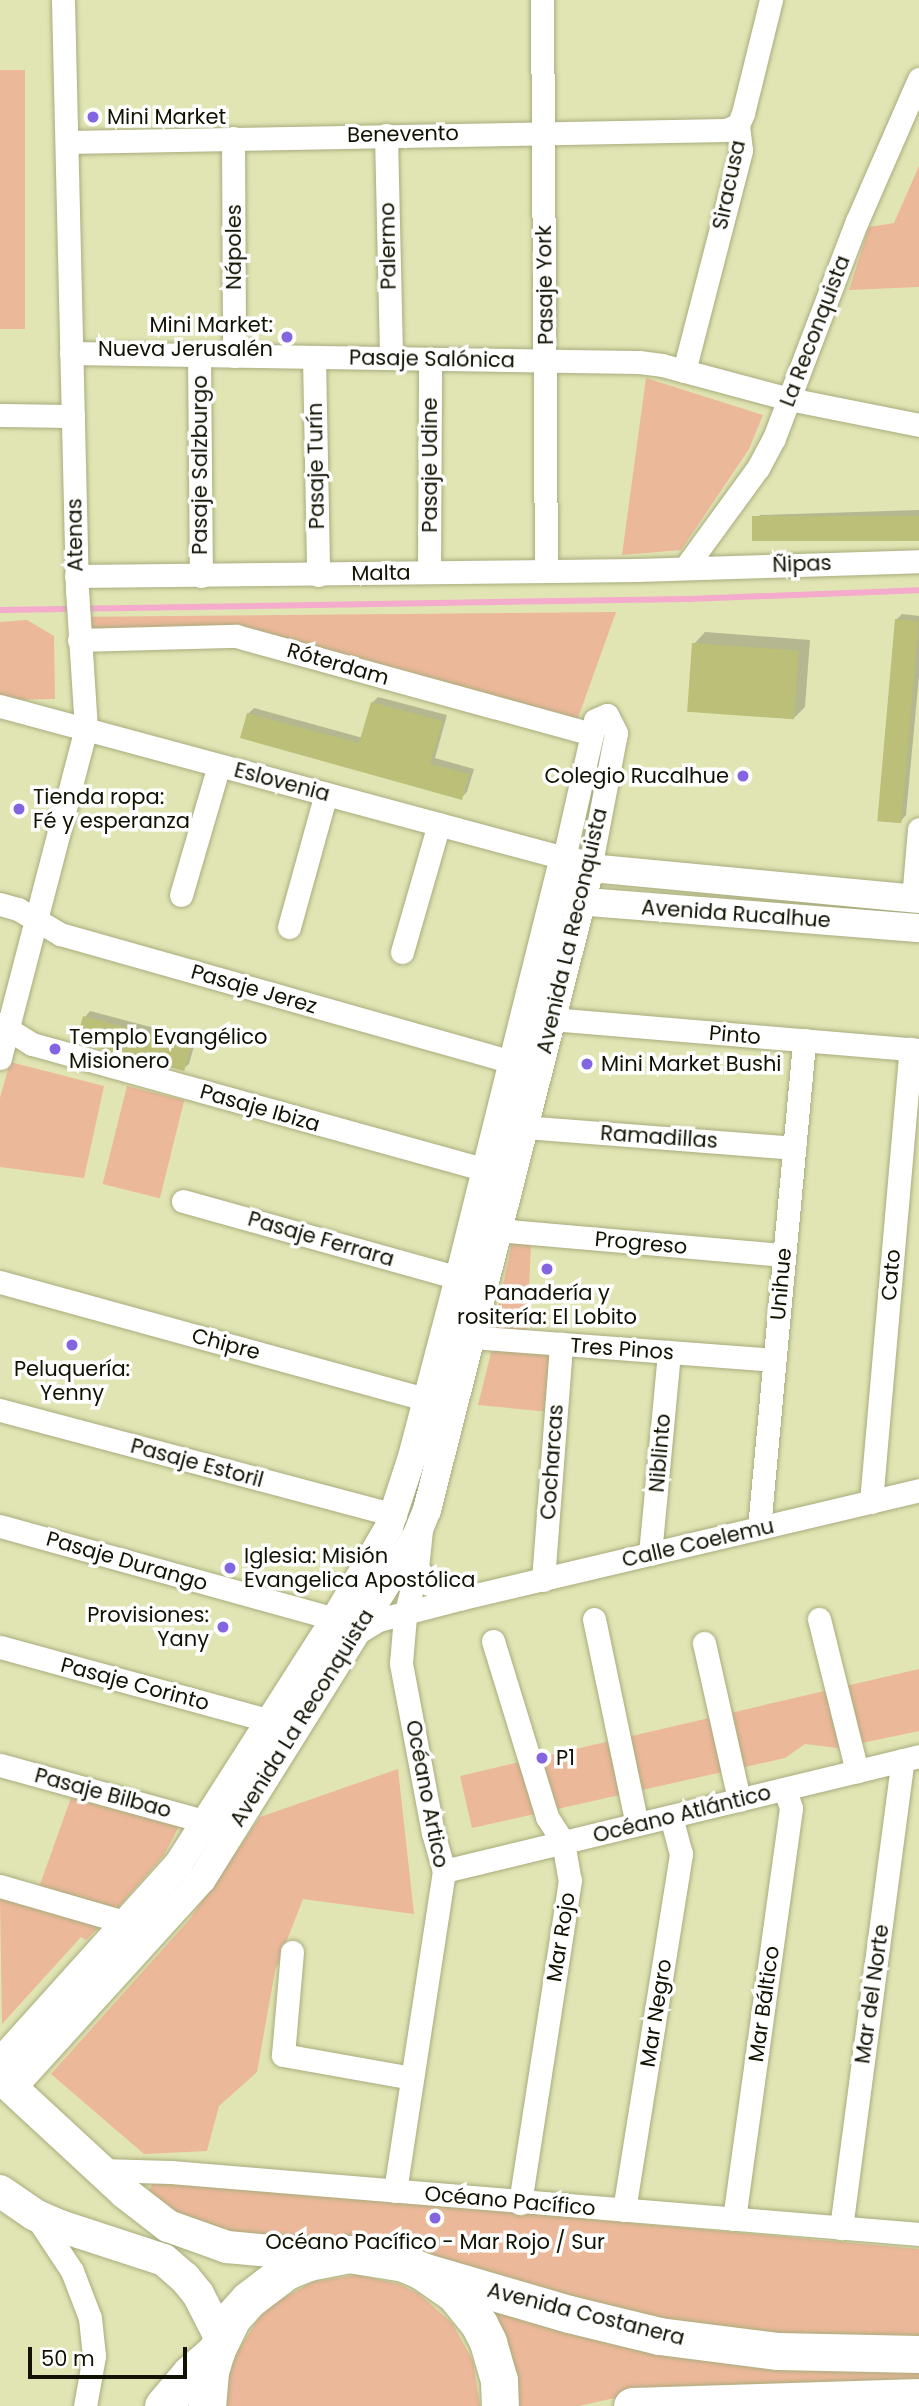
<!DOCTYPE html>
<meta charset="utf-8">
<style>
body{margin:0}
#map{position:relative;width:919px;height:2406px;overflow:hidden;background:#e1e5b4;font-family:Poppins,sans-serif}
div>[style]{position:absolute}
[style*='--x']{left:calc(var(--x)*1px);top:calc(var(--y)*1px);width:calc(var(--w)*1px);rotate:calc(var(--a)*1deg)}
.green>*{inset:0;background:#ecb89a;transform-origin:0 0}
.shadow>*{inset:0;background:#0003}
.stream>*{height:6px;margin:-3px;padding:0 3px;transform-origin:3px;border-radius:3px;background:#f4abcc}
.building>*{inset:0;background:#bbbf77;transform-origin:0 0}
.roads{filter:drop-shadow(0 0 2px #a9ac7d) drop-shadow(0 0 2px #a9ac7d)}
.minor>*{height:23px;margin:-11.5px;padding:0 11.5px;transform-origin:11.5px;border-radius:11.5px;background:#fff}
.tertiary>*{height:28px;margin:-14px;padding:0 14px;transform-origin:14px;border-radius:14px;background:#fff}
.secondary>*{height:32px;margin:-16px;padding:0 16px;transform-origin:16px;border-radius:16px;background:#fff}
.primary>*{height:37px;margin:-18.5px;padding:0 18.5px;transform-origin:18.5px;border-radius:18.5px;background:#fff}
.dots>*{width:19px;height:19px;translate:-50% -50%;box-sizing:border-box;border:4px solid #fff;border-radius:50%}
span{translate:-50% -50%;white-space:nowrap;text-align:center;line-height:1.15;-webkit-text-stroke:7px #fff;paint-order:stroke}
.poi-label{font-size:21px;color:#111202}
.left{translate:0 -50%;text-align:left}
.right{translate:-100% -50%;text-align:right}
.street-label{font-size:21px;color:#111202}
.scale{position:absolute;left:28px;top:2347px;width:159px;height:32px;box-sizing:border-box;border:4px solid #111202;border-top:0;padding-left:9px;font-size:21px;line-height:24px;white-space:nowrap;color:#111202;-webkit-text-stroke:5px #fff;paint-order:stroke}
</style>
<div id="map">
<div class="green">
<div style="left:0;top:70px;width:25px;height:259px"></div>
<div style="clip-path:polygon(919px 166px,919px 287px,849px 290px,869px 227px,894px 223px)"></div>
<div style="clip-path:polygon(646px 378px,763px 415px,749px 449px,681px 550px,622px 555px)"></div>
<div style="clip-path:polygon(616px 612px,570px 740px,224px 645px,89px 634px,70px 617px)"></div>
<div style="clip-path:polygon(27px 620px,54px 636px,55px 699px,0 700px,0 622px)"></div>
<div style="clip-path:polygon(10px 1062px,104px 1086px,84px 1178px,0 1167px,0 1098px)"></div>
<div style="left:127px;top:1086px;width:59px;height:101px;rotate:14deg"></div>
<div style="clip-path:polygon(512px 1243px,531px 1244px,527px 1335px,493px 1331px)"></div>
<div style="clip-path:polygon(492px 1349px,545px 1354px,553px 1361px,550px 1412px,478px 1405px)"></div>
<div style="clip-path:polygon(919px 1669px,919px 1731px,838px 1748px,805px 1744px,785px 1758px,472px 1828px,460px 1776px)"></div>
<div style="clip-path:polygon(398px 1769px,414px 1914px,303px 1899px,275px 1971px,257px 2072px,219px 2106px,207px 2151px,144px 2154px,51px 2074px,189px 1920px,260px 1817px)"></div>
<div style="clip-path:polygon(71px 1798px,179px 1826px,164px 1855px,116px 1910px,39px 1887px)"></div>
<div style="clip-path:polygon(0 1898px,99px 1927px,86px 1940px,81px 1937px,2px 2024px)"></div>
<div style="clip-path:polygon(166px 2181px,919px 2249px,919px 2342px,865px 2343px,655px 2322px,437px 2257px,388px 2239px,344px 2235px,285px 2242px,199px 2229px,148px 2193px,153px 2183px)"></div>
<div style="clip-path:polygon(356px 2275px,399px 2284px,419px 2294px,452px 2323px,473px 2361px,480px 2406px,227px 2406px,229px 2377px,235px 2356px,258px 2319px,274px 2303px,313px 2282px)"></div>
<div style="clip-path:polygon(487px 2301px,919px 2367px,919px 2388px,628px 2395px,579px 2406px,518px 2406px,513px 2365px)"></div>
</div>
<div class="shadow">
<div style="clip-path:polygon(919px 510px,919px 540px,754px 520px,760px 515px)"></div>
<div style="clip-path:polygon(902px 614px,919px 616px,919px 676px,906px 815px,901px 821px,896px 620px)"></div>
<div style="clip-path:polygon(705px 632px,810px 640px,805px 707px,793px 719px,694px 644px)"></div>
<div style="clip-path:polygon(378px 697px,447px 715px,435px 758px,474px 769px,467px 792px,461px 798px,248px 714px,254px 708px,363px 738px,372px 703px)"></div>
<div style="clip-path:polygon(90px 1011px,196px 1039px,189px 1064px,183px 1069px,85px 1017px)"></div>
</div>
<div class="stream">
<div style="--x:0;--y:610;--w:688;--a:-0.92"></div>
<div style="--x:688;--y:599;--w:231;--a:-2.2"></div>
</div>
<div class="building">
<div style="left:919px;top:516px;width:25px;height:167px;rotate:90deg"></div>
<div style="left:895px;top:619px;width:24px;height:203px;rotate:5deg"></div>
<div style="left:692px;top:643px;width:107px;height:69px;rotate:4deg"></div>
<div style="clip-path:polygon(371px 702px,443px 721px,430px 764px,469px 774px,462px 800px,240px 738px,247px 713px,359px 743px)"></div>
<div style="left:83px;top:1016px;width:112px;height:27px;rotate:15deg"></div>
</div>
<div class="roads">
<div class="minor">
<div style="--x:542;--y:0;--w:570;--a:89.6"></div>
<div style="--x:386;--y:135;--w:223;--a:88.7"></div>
<div style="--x:233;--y:138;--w:218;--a:89.7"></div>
<div style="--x:67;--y:142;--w:659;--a:-1.04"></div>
<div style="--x:726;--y:130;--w:13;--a:-23"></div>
<div style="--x:71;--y:353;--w:568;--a:0.91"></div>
<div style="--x:639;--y:362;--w:23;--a:7"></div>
<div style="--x:662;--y:365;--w:131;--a:15"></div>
<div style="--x:789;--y:399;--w:133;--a:11.3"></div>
<div style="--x:199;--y:355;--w:221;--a:89.5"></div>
<div style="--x:314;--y:357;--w:218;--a:88.9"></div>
<div style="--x:684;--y:371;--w:228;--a:-75.5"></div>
<div style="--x:741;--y:150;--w:25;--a:-97"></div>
<div style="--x:738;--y:125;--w:13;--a:-67"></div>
<div style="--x:743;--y:113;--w:116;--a:-76.1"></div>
<div style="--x:0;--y:415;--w:73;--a:0.8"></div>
<div style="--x:685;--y:568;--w:124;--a:-53.9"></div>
<div style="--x:758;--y:468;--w:34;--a:-62"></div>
<div style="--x:774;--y:438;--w:232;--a:-69.1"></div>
<div style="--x:857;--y:221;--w:155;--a:-66.4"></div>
<div style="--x:429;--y:572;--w:213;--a:-89.7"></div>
<div style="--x:76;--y:576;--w:561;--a:-0.61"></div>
<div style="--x:637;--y:570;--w:282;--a:-1.8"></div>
<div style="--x:79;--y:640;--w:157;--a:-1.5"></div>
<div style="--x:236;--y:636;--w:369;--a:15.4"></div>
<div style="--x:0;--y:706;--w:584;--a:15.08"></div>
<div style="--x:564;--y:858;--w:141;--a:-77.3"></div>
<div style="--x:595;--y:720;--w:13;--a:-23"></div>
<div style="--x:607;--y:715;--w:20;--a:63"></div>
<div style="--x:616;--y:733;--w:137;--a:100.9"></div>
<div style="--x:181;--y:895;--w:135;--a:-73.7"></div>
<div style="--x:913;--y:899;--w:70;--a:-85.1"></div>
<div style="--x:0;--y:904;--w:19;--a:16"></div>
<div style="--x:18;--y:909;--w:49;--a:30.8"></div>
<div style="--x:60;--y:934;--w:470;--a:15.8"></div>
<div style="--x:289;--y:927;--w:138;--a:-74.5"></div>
<div style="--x:402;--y:952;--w:133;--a:-73.9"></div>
<div style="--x:551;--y:1019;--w:369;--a:4.8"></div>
<div style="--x:0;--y:1024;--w:38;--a:32"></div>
<div style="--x:32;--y:1044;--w:470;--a:15.5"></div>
<div style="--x:0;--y:1058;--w:340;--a:-75.4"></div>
<div style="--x:86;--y:729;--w:138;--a:-93.7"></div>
<div style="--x:77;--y:591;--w:591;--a:-91.36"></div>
<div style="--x:524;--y:1127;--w:271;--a:4.4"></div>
<div style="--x:183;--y:1201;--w:287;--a:15.6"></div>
<div style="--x:497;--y:1230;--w:288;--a:5"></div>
<div style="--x:0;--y:1282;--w:459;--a:15.4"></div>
<div style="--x:470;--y:1337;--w:305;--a:4.3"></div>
<div style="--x:0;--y:1410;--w:409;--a:14.9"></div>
<div style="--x:871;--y:1502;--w:455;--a:-85"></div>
<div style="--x:0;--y:1526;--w:348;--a:15.5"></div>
<div style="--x:759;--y:1528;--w:490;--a:-84.7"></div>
<div style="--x:650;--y:1554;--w:203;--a:-84.6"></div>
<div style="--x:417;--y:1568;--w:20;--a:53"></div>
<div style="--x:429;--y:1584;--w:39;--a:15"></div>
<div style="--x:543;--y:1580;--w:237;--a:-85.6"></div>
<div style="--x:594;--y:1619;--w:209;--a:78.2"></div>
<div style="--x:819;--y:1619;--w:157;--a:76"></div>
<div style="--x:354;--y:1635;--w:28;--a:-32"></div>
<div style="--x:378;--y:1620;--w:88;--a:-14.5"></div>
<div style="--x:463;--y:1598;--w:469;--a:-13.3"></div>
<div style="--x:493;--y:1641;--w:184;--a:72.9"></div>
<div style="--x:547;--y:1817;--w:30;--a:57"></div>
<div style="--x:563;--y:1842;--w:39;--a:80"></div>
<div style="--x:570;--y:1880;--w:327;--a:98.8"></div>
<div style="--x:704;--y:1643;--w:161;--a:77.4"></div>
<div style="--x:0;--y:1647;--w:281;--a:15.3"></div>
<div style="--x:0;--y:1765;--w:215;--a:15.4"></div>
<div style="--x:444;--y:1871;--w:489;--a:-13.6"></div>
<div style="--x:0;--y:1886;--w:132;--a:16.2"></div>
<div style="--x:292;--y:1952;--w:103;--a:95"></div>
<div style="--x:283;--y:2055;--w:131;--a:10.1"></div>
<div style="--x:100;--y:2170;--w:71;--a:1.6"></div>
<div style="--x:171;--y:2172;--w:751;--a:4.74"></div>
<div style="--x:395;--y:2191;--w:324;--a:-81.3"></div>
<div style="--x:444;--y:1871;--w:40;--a:-106"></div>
<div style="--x:433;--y:1833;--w:173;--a:-100.7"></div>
<div style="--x:401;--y:1663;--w:47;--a:-85.1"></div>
<div style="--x:405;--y:1616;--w:49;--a:-76"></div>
<div style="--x:417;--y:1568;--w:39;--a:-84"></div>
<div style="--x:624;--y:2210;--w:361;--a:-80.9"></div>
<div style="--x:681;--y:1854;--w:39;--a:-105"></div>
<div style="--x:35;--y:2215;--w:67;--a:56.5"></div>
<div style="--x:72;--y:2271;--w:50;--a:69"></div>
<div style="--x:90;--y:2318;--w:38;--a:84"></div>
<div style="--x:94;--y:2356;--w:51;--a:100.2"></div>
<div style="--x:734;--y:2219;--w:415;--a:-82.1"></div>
<div style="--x:791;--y:1808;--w:20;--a:-108"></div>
<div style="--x:841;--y:2228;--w:472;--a:-82.5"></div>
</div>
<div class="tertiary">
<div style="--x:562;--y:900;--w:358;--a:4.5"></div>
<div style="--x:0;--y:2062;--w:268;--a:-48"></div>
<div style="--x:179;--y:1863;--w:290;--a:-57.4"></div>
<div style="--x:335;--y:1619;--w:107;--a:-59.6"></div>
<div style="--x:389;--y:1527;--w:74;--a:-71.8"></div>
<div style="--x:412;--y:1457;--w:185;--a:-75.3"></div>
<div style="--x:459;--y:1278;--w:433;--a:-76"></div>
<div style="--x:564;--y:858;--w:28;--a:21"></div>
<div style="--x:590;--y:868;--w:330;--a:5.4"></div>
<div style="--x:12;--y:2088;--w:282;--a:-47.7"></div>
<div style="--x:202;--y:1879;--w:403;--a:-58"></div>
<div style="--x:416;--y:1537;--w:29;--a:-68"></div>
<div style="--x:427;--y:1510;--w:662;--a:-75.75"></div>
</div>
<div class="secondary">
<div style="--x:0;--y:2077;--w:169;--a:42.8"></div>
<div style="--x:124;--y:2192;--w:56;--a:37.7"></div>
<div style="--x:168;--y:2226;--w:63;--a:19.6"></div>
<div style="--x:227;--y:2247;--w:99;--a:5.2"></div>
<div style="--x:0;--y:2191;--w:42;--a:34.4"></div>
<div style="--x:35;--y:2215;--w:27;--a:24"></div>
<div style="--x:60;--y:2226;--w:109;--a:18.1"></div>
<div style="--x:164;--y:2260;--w:28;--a:41"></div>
<div style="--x:185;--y:2278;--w:21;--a:51"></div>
<div style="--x:198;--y:2294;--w:51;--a:62.9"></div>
</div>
<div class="primary">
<div style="--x:422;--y:2271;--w:153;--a:16.3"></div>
<div style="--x:569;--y:2314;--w:93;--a:13.7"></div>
<div style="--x:659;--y:2336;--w:120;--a:7.2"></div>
<div style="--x:778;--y:2351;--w:141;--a:1.2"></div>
<div style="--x:163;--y:2406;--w:42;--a:-49.8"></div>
<div style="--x:190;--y:2374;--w:35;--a:-41"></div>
<div style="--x:207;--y:2406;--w:35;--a:-85"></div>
<div style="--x:210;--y:2371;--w:21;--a:-73"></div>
<div style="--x:216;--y:2351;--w:37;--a:-64"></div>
<div style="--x:232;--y:2318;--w:24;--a:-48"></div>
<div style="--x:248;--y:2300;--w:48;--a:-37.3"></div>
<div style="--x:286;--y:2271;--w:24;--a:-22"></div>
<div style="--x:308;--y:2262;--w:42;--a:-11"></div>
<div style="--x:349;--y:2254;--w:56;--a:9.3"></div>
<div style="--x:404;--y:2263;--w:20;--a:24"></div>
<div style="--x:422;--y:2271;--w:39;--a:35"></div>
<div style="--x:454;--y:2293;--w:40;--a:51"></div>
<div style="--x:479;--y:2324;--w:20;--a:63"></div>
<div style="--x:488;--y:2342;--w:40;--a:74"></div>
<div style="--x:499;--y:2380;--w:26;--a:88"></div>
<div style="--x:632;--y:2406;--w:287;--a:-1.8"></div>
</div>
</div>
<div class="dots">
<div style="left:93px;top:117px;background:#8365e1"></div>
<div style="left:287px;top:337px;background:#8365e1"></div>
<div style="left:743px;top:776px;background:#8365e1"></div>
<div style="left:19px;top:809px;background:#8365e1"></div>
<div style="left:55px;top:1049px;background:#8365e1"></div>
<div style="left:587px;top:1064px;background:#8365e1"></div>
<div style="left:547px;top:1269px;background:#8365e1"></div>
<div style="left:72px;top:1345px;background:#8365e1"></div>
<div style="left:230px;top:1568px;background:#8365e1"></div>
<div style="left:223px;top:1627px;background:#8365e1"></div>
<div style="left:542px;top:1758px;background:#8365e1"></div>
<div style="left:435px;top:2218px;background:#8365e1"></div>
</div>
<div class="poi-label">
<span class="left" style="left:107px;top:117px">Mini Market</span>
<span class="right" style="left:273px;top:337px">Mini Market:<br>Nueva Jerusalén</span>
<span class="right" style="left:729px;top:776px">Colegio Rucalhue</span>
<span class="left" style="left:33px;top:809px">Tienda ropa:<br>Fé y esperanza</span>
<span class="left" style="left:69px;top:1049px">Templo Evangélico<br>Misionero</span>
<span class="left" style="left:601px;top:1064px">Mini Market Bushi</span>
<span style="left:547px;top:1305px">Panadería y<br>rositería: El Lobito</span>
<span style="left:72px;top:1381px">Peluquería:<br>Yenny</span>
<span class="left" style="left:244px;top:1568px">Iglesia: Misión<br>Evangelica Apostólica</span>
<span class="right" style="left:209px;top:1627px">Provisiones:<br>Yany</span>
<span class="left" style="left:556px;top:1758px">P1</span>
<span style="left:435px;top:2242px">Océano Pacífico - Mar Rojo / Sur</span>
</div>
<div class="street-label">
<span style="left:403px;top:134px;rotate:-1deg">Benevento</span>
<span style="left:729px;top:185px;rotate:-78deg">Siracusa</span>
<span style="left:388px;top:246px;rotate:-91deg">Palermo</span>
<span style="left:234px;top:247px;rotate:-90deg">Nápoles</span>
<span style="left:545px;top:285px;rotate:-91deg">Pasaje York</span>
<span style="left:815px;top:331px;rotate:-69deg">La Reconquista</span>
<span style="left:432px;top:359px;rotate:1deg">Pasaje Salónica</span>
<span style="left:200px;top:465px;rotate:-90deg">Pasaje Salzburgo</span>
<span style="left:430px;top:465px;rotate:-90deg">Pasaje Udine</span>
<span style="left:316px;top:466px;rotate:-91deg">Pasaje Turín</span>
<span style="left:75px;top:535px;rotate:-91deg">Atenas</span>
<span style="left:802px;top:564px;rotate:-2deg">Ñipas</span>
<span style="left:381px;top:573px;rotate:-1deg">Malta</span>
<span style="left:338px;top:664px;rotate:16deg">Róterdam</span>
<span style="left:282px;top:782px;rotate:15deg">Eslovenia</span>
<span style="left:736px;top:914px;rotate:4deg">Avenida Rucalhue</span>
<span style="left:572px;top:931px;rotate:-77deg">Avenida La Reconquista</span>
<span style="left:254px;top:989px;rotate:16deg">Pasaje Jerez</span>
<span style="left:735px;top:1035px;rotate:5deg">Pinto</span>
<span style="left:260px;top:1108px;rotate:16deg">Pasaje Ibiza</span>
<span style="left:659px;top:1137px;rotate:4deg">Ramadillas</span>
<span style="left:321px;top:1239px;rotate:16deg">Pasaje Ferrara</span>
<span style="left:641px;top:1243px;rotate:5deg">Progreso</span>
<span style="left:891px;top:1275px;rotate:-85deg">Cato</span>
<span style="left:781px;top:1284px;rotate:-85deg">Unihue</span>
<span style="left:226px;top:1344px;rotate:15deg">Chipre</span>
<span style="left:622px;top:1349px;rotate:4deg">Tres Pinos</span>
<span style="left:660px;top:1453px;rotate:-85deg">Niblinto</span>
<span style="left:552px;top:1462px;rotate:-86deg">Cocharcas</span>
<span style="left:197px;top:1463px;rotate:15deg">Pasaje Estoril</span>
<span style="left:698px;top:1543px;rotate:-13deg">Calle Coelemu</span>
<span style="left:127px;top:1561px;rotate:16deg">Pasaje Durango</span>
<span style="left:135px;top:1684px;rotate:15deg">Pasaje Corinto</span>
<span style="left:302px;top:1718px;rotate:-58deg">Avenida La Reconquista</span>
<span style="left:103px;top:1793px;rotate:15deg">Pasaje Bilbao</span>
<span style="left:427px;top:1794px;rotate:79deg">Océano Artico</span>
<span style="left:682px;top:1814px;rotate:-14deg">Océano Atlántico</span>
<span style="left:561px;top:1937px;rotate:-81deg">Mar Rojo</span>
<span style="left:872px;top:1994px;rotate:-82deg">Mar del Norte</span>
<span style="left:764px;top:2004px;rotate:-82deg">Mar Báltico</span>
<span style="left:656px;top:2013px;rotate:-81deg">Mar Negro</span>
<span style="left:510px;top:2201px;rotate:5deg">Océano Pacífico</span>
<span style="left:586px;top:2314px;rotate:14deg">Avenida Costanera</span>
</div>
<div class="scale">50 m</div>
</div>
